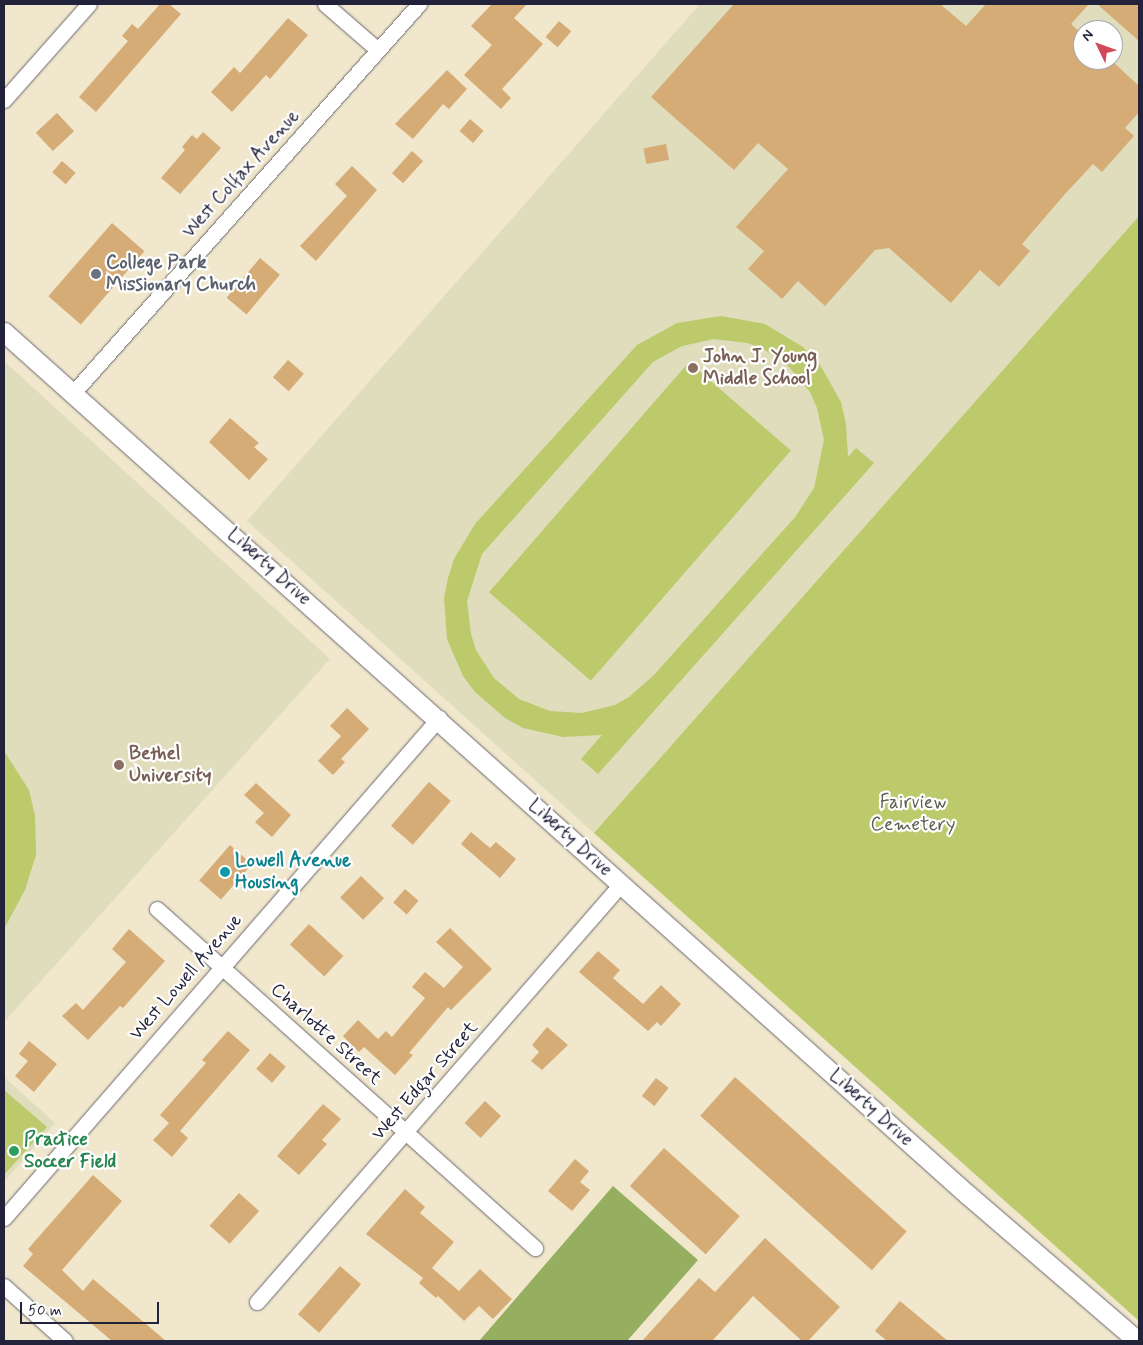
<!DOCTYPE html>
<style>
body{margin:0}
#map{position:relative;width:1143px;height:1345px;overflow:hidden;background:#f1e7cd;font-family:Mynerve,sans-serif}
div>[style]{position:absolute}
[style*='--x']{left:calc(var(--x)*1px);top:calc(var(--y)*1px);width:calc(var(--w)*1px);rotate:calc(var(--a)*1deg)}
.built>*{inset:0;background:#dfddbb}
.green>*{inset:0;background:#bcca6c;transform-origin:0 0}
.forest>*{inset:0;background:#95ae60}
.building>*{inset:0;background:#d5ac76;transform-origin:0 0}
.roads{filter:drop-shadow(0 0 1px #6a676e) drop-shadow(0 0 1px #6a676e)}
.minor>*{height:15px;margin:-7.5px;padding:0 7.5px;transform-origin:7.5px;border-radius:7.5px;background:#fff}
.tertiary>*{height:19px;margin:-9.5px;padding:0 9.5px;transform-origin:9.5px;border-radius:9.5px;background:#fff}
.dots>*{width:14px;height:14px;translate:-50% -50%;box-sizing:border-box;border:2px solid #fff;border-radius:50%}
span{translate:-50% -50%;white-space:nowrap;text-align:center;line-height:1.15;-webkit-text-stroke:4.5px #fff;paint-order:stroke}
.street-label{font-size:19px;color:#22223b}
.worship-label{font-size:19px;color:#5b616d;font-weight:700}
.left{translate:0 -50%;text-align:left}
.education-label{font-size:19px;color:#785e54;font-weight:700}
.park-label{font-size:19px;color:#585d4c}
.culture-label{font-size:19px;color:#0d838f;font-weight:700}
.leisure-label{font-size:19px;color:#27864d;font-weight:700}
.frame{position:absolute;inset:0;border:5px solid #22223b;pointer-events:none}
.north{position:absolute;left:1073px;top:20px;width:50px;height:50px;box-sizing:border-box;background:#fff;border:1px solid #a7a7b1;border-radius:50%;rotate:312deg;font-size:14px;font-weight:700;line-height:20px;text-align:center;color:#22223b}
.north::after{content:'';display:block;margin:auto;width:18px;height:22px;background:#d1495b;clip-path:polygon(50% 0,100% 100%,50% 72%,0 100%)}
.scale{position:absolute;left:20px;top:1302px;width:139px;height:22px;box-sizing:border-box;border:2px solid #22223b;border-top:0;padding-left:6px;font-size:15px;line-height:18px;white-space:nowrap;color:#22223b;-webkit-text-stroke:4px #fff;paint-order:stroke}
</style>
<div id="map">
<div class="built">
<div style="clip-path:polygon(evenodd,700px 4px,1139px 4px,1139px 216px,594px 833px,247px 521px,700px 4px,1083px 30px,1113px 30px,1113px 60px,1083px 60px,1083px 30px)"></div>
<div style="clip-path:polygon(4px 361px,330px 659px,4px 1022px)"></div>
<div style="clip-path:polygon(4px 1077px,55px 1123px,4px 1182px)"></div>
</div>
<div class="green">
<div style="clip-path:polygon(1139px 216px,1139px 1321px,594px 833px)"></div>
<div style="clip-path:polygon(evenodd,721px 316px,765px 324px,803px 347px,819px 363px,841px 402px,846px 424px,848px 457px,856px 448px,874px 463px,598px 774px,581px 759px,602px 735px,563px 737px,523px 728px,505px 718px,475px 692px,463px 676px,447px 639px,444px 598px,448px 578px,454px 559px,475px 524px,637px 345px,677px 323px,721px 316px,714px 339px,747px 343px,762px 348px,789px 367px,810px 392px,817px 408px,824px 440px,814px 488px,796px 516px,654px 675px,629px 697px,615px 705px,582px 713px,550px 711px,519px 699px,494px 678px,476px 650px,471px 634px,467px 601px,482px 554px,653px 362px,682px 346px,714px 339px)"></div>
<div style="left:689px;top:362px;width:135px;height:305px;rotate:41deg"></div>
<div style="clip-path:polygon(4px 751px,29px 790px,35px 816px,36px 855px,25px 890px,4px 929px)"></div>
<div style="clip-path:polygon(4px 1090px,47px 1127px,4px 1175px)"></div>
</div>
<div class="forest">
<div style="clip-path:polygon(613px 1186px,698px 1260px,627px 1341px,479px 1341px)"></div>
</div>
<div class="building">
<div style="clip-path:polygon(160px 4px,169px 4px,181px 14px,96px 112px,79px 97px,128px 41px,122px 36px,132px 24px,138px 29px)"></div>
<div style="clip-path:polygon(492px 4px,527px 4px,514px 18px,543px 44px,502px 89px,511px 98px,501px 109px,464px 75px,492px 45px,471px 26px)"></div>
<div style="clip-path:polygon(734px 4px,940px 4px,966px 26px,986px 4px,1089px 4px,1071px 24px,1083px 35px,1083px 60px,1111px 60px,1139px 86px,1139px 112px,1125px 128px,1134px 136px,1102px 172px,1093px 164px,1065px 194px,1022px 244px,1030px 251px,999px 287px,980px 270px,951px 303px,889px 248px,875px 250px,825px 306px,798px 281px,782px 299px,748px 269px,764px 251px,736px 227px,788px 169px,758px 143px,734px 170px,651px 97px)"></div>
<div style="clip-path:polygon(1097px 4px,1139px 4px,1139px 41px)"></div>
<div style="clip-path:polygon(288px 18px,308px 35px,270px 79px,266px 75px,232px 112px,211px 92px,234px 67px,240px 73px)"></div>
<div style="left:559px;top:21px;width:16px;height:21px;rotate:40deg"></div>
<div style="clip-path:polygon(447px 70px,467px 89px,449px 109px,443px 104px,413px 139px,395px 124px)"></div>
<div style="left:57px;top:113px;width:25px;height:29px;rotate:47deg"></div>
<div style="left:470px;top:119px;width:18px;height:16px;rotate:41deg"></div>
<div style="clip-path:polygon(203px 132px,221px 148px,180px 194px,161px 178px,185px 150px,182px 147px,192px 135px,197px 139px)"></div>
<div style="left:666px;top:144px;width:16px;height:23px;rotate:79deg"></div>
<div style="left:412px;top:151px;width:15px;height:30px;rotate:42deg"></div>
<div style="left:62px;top:161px;width:18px;height:15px;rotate:41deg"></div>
<div style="clip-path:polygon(352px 166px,377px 190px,316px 261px,300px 246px,347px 196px,335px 184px)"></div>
<div style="left:112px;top:223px;width:43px;height:97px;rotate:41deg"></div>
<div style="left:260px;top:258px;width:26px;height:52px;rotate:40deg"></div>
<div style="left:288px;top:360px;width:21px;height:23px;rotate:41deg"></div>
<div style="clip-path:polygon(230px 418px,259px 443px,254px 447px,268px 459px,249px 480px,209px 442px)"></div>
<div style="clip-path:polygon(347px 708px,369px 729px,341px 759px,345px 762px,333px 775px,318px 761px,341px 736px,330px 726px)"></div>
<div style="left:429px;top:782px;width:29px;height:58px;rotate:41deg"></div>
<div style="clip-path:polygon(256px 783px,291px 815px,272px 837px,255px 822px,264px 813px,244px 795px)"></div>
<div style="clip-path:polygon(471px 832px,490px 848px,496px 842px,516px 859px,500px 878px,461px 844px)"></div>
<div style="left:230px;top:845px;width:29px;height:47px;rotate:41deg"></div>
<div style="left:361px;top:876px;width:32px;height:30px;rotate:44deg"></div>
<div style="left:405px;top:889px;width:18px;height:18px;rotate:41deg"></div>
<div style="left:309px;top:924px;width:47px;height:28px;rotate:43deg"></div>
<div style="clip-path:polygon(450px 928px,492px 969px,451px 1010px,448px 1007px,409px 1053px,413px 1055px,395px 1075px,364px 1047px,359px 1052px,343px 1036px,358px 1020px,378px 1039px,386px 1031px,392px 1037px,425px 998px,412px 987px,425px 972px,444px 988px,463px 967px,436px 942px)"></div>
<div style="clip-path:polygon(129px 929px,165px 961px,123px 1008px,120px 1006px,88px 1040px,62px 1016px,76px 1003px,83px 1010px,126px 962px,112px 949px)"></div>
<div style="clip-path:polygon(598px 951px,620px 970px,613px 978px,643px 1004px,661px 985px,681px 1004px,661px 1026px,657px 1022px,648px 1031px,579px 972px)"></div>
<div style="clip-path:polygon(547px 1027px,568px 1045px,542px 1070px,531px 1061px,539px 1052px,532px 1045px)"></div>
<div style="clip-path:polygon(228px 1031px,250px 1050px,180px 1131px,188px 1138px,172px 1157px,153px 1140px,169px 1123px,160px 1115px,206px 1063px,202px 1060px)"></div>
<div style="clip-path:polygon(29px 1041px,57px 1064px,34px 1092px,15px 1076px,28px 1061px,19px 1054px)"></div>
<div style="left:270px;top:1053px;width:21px;height:21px;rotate:41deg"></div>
<div style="left:735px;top:1077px;width:231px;height:52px;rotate:42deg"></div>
<div style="left:656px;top:1078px;width:16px;height:23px;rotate:38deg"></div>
<div style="left:485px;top:1101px;width:22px;height:30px;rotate:43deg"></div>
<div style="clip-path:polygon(323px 1104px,341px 1119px,322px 1140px,327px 1144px,299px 1175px,277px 1156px)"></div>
<div style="left:664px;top:1148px;width:102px;height:51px;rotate:42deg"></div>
<div style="clip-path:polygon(575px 1159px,589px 1171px,580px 1182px,590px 1190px,572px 1211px,548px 1191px)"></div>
<div style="clip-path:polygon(93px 1175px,122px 1201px,62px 1270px,83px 1291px,93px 1279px,166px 1341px,112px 1341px,23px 1266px,33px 1254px,28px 1249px)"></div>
<div style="clip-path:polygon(405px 1189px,425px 1207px,420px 1213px,454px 1242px,432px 1268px,459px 1291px,480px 1269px,512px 1299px,493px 1319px,479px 1306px,464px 1321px,438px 1296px,436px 1298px,419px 1283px,423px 1278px,366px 1234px)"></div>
<div style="left:239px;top:1193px;width:27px;height:44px;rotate:42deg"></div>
<div style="clip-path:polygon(765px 1238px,840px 1307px,808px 1341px,802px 1341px,753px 1296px,712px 1341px,642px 1341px,699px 1278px,715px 1292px)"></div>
<div style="left:340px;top:1266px;width:28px;height:64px;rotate:41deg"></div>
<div style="clip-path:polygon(900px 1301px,948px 1341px,887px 1341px,875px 1331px)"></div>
</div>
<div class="roads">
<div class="minor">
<div style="--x:325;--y:4;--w:70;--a:41"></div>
<div style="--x:4;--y:100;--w:128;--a:-48.5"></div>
<div style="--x:73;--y:393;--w:521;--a:-48.35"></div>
<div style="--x:157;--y:909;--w:508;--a:41.89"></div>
<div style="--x:4;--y:1218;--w:663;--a:-48.98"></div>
<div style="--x:4;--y:1286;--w:82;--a:42"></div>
<div style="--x:257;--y:1302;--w:554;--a:-48.95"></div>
</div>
<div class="tertiary">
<div style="--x:4;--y:332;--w:1294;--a:41.84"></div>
<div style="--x:968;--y:1195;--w:224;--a:40.7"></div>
</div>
</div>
<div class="dots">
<div style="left:96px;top:274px;background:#6b7280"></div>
<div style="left:693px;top:368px;background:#8d6e63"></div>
<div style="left:119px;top:765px;background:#8d6e63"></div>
<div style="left:225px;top:872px;background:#0f9aa8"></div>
<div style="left:14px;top:1151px;background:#2e9e5b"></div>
</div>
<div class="street-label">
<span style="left:241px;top:174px;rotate:-48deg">West Colfax Avenue</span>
<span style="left:269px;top:567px;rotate:42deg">Liberty Drive</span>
<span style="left:570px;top:838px;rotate:42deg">Liberty Drive</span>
<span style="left:186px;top:977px;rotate:-49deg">West Lowell Avenue</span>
<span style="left:326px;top:1034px;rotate:42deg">Charlotte Street</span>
<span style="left:425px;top:1081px;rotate:-49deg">West Edgar Street</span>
<span style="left:871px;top:1108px;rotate:42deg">Liberty Drive</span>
</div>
<div class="worship-label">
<span class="left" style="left:106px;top:274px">College Park<br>Missionary Church</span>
</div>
<div class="education-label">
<span class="left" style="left:703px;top:368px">John J. Young<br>Middle School</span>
<span class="left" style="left:129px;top:765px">Bethel<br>University</span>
</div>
<div class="park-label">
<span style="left:913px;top:814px">Fairview<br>Cemetery</span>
</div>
<div class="culture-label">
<span class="left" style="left:235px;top:872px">Lowell Avenue<br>Housing</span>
</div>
<div class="leisure-label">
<span class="left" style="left:24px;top:1151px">Practice<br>Soccer Field</span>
</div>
<div class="frame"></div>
<div class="north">N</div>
<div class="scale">50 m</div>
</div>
